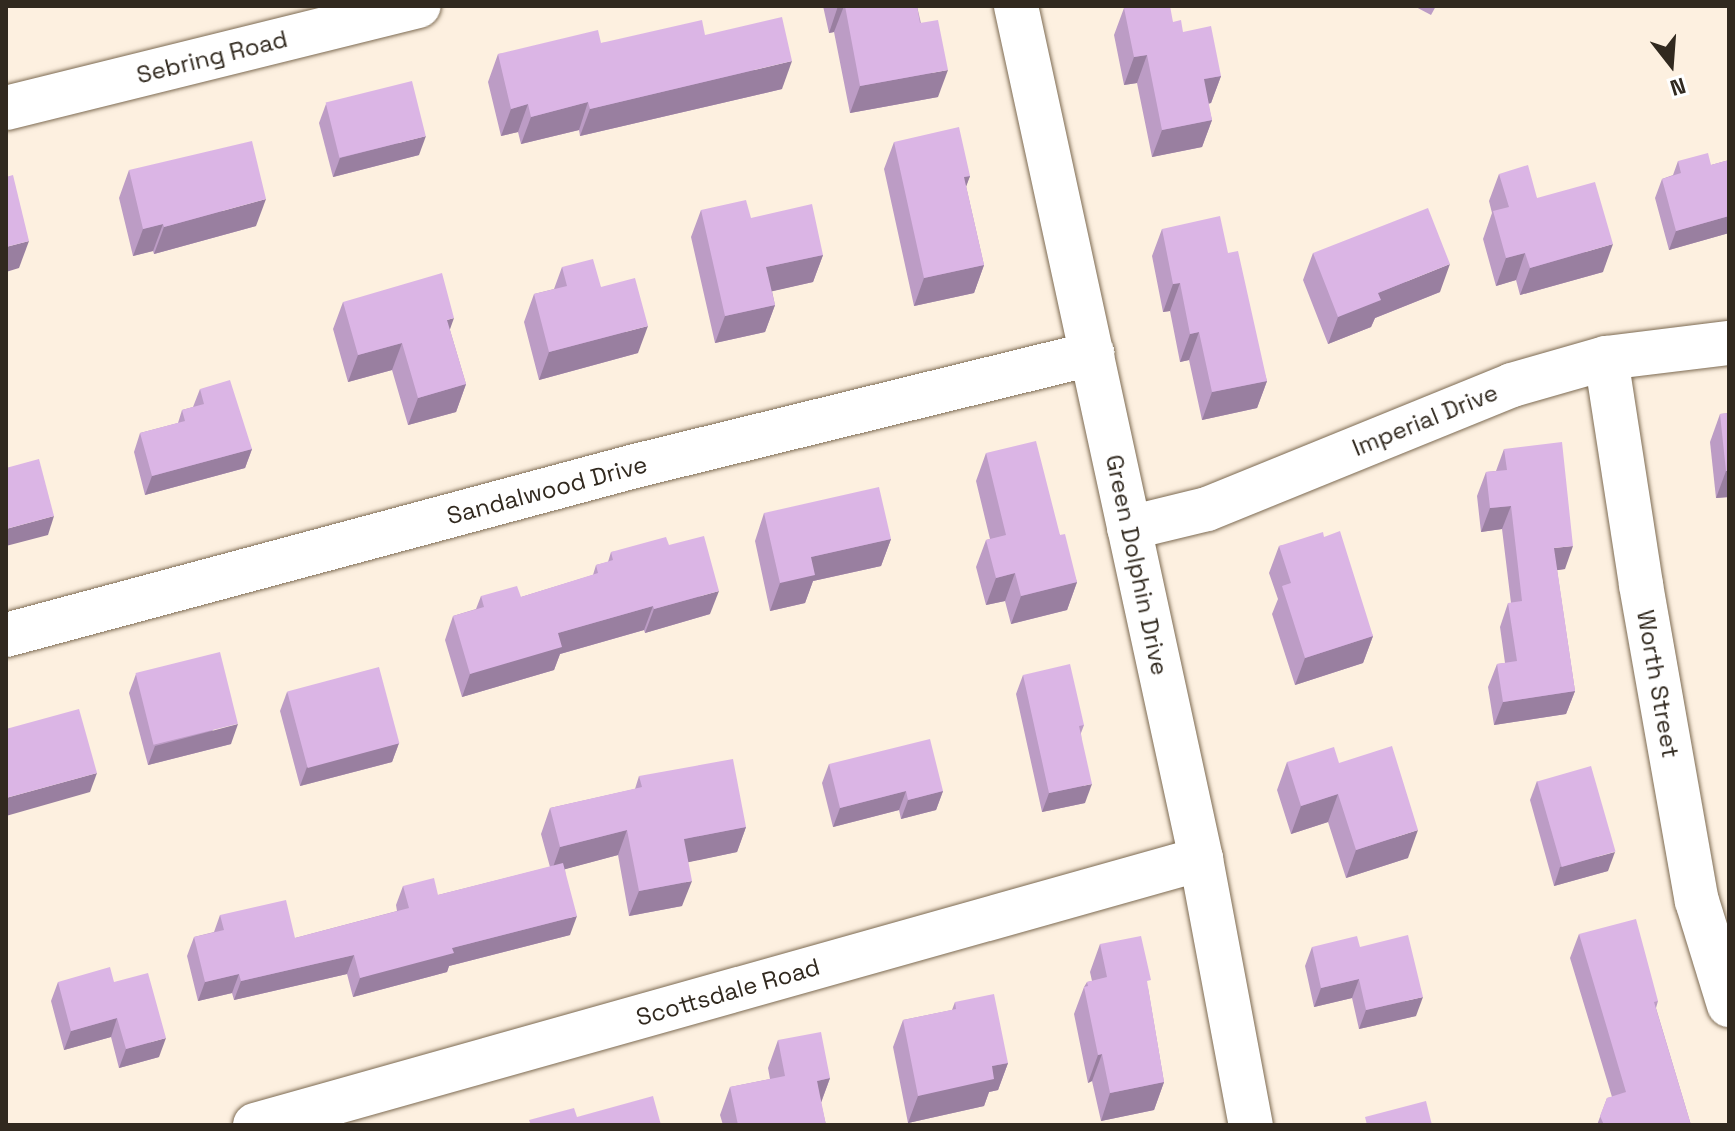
<!DOCTYPE html>
<style>
body{margin:0}
#map{position:relative;width:1735px;height:1131px;overflow:hidden;background:#fdf0e0;font-family:"Space Grotesk",sans-serif}
div>[style]{position:absolute}
[style*='--x']{left:calc(var(--x)*1px);top:calc(var(--y)*1px);width:calc(var(--w)*1px);rotate:calc(var(--a)*1deg)}
.roads{filter:drop-shadow(0 0 2px #7d6b53) drop-shadow(0 0 2px #7d6b53)}
.minor>*{height:44px;margin:-22px;padding:0 22px;transform-origin:22px;border-radius:22px;background:#fff}
.wall>*{inset:0;background:#bc9cc5}
.shaded-wall>*{inset:0;background:#997fa0}
.building>*{inset:0;background:#dbb5e5;transform-origin:0 0}
span{translate:-50% -50%;white-space:nowrap;text-align:center;line-height:1.15;-webkit-text-stroke:8px #fff;paint-order:stroke}
.street-label{font-size:24px;color:#31291f}
.frame{position:absolute;inset:0;border:8px solid #31291f;pointer-events:none}
.north{position:absolute;left:1631px;top:24px;width:80px;height:80px;-webkit-text-stroke:6px #fff;paint-order:stroke;rotate:163deg;font-size:22px;font-weight:700;line-height:32px;text-align:center;color:#31291f}
.north::after{content:'';display:block;margin:auto;width:28px;height:36px;background:#31291f;clip-path:polygon(50% 0,100% 100%,50% 72%,0 100%)}
</style>
<div id="map">
<div class="roads">
<div class="minor">
<div style="--x:1016;--y:6;--w:873;--a:77.76"></div>
<div style="--x:1201;--y:859;--w:271;--a:79.4"></div>
<div style="--x:6;--y:108;--w:425;--a:-13.9"></div>
<div style="--x:1606;--y:358;--w:230;--a:81.2"></div>
<div style="--x:1641;--y:585;--w:321;--a:80"></div>
<div style="--x:1697;--y:901;--w:109;--a:72.9"></div>
<div style="--x:1129;--y:528;--w:80;--a:-13.7"></div>
<div style="--x:1207;--y:509;--w:329;--a:-22.1"></div>
<div style="--x:1512;--y:385;--w:98;--a:-16"></div>
<div style="--x:1606;--y:358;--w:124;--a:-7"></div>
<div style="--x:6;--y:635;--w:651;--a:-15.04"></div>
<div style="--x:635;--y:466;--w:471;--a:-13.8"></div>
<div style="--x:255;--y:1125;--w:983;--a:-15.71"></div>
</div>
</div>
<div class="wall">
<div style="clip-path:polygon(823px 6px,917px 6px,938px 97px,850px 113px,834px 32px,829px 33px)"></div>
<div style="clip-path:polygon(1414px 6px,1436px 6px,1431px 15px)"></div>
<div style="clip-path:polygon(1124px 8px,1173px 22px,1221px 76px,1211px 103px,1208px 104px,1212px 120px,1202px 147px,1152px 157px,1137px 83px,1124px 85px,1114px 35px)"></div>
<div style="clip-path:polygon(705px 35px,782px 89px,580px 136px,579px 130px,521px 144px,518px 132px,501px 136px,488px 82px,498px 54px,601px 43px)"></div>
<div style="clip-path:polygon(326px 104px,419px 155px,333px 177px,319px 123px)"></div>
<div style="clip-path:polygon(894px 142px,970px 176px,966px 186px,984px 265px,974px 293px,914px 306px,884px 169px)"></div>
<div style="clip-path:polygon(1729px 160px,1729px 233px,1669px 250px,1655px 198px,1662px 179px,1673px 175px,1678px 161px,1711px 165px)"></div>
<div style="clip-path:polygon(129px 170px,256px 226px,154px 254px,153px 251px,133px 256px,119px 198px)"></div>
<div style="clip-path:polygon(1499px 174px,1537px 198px,1603px 272px,1520px 295px,1516px 280px,1496px 286px,1483px 239px,1492px 213px,1489px 201px)"></div>
<div style="clip-path:polygon(701px 210px,751px 218px,823px 255px,813px 282px,772px 291px,775px 305px,765px 332px,715px 343px,691px 237px)"></div>
<div style="clip-path:polygon(1162px 229px,1228px 253px,1267px 381px,1257px 408px,1202px 420px,1189px 360px,1180px 362px,1170px 311px,1163px 312px,1152px 256px)"></div>
<div style="clip-path:polygon(1313px 253px,1440px 292px,1375px 318px,1371px 327px,1328px 344px,1303px 280px)"></div>
<div style="clip-path:polygon(562px 267px,601px 287px,638px 353px,539px 380px,524px 322px,534px 294px,554px 289px)"></div>
<div style="clip-path:polygon(343px 302px,450px 330px,466px 384px,456px 412px,408px 425px,392px 370px,348px 382px,333px 329px)"></div>
<div style="clip-path:polygon(200px 389px,252px 449px,245px 468px,145px 495px,134px 452px,140px 433px,178px 423px,182px 410px,193px 407px)"></div>
<div style="clip-path:polygon(1729px 413px,1729px 497px,1716px 498px,1710px 442px,1720px 414px)"></div>
<div style="clip-path:polygon(1504px 449px,1565px 569px,1557px 570px,1575px 691px,1566px 714px,1494px 725px,1488px 687px,1497px 664px,1505px 663px,1500px 627px,1508px 603px,1511px 603px,1502px 529px,1481px 532px,1477px 496px,1486px 472px,1496px 471px)"></div>
<div style="clip-path:polygon(986px 453px,1060px 535px,1077px 582px,1067px 610px,1011px 624px,1005px 601px,986px 605px,976px 567px,986px 540px,990px 539px,976px 481px)"></div>
<div style="clip-path:polygon(764px 513px,891px 539px,881px 566px,813px 581px,805px 603px,770px 611px,755px 541px)"></div>
<div style="clip-path:polygon(1324px 537px,1373px 636px,1363px 663px,1295px 685px,1272px 614px,1278px 599px,1269px 573px,1279px 546px)"></div>
<div style="clip-path:polygon(669px 545px,710px 614px,645px 633px,644px 630px,560px 654px,554px 670px,462px 697px,445px 640px,453px 616px,476px 609px,481px 596px,521px 597px,593px 575px,596px 565px,608px 562px,611px 552px)"></div>
<div style="clip-path:polygon(136px 674px,231px 744px,148px 765px,129px 693px)"></div>
<div style="clip-path:polygon(1023px 675px,1084px 725px,1081px 733px,1085px 803px,1042px 812px,1016px 694px)"></div>
<div style="clip-path:polygon(287px 692px,399px 743px,392px 762px,300px 786px,280px 711px)"></div>
<div style="clip-path:polygon(1287px 762px,1339px 763px,1408px 858px,1346px 878px,1328px 822px,1291px 834px,1277px 790px)"></div>
<div style="clip-path:polygon(829px 764px,943px 791px,936px 810px,901px 819px,899px 810px,833px 827px,822px 783px)"></div>
<div style="clip-path:polygon(639px 776px,746px 827px,737px 852px,688px 862px,682px 906px,629px 916px,618px 855px,565px 869px,570px 935px,449px 966px,447px 972px,353px 997px,347px 974px,234px 1000px,232px 993px,198px 1001px,187px 956px,194px 937px,214px 932px,220px 915px,295px 938px,397px 911px,396px 905px,403px 886px,438px 895px,550px 867px,541px 834px,550px 808px,635px 789px)"></div>
<div style="clip-path:polygon(1537px 781px,1608px 871px,1554px 886px,1530px 800px)"></div>
<div style="clip-path:polygon(1579px 934px,1658px 1001px,1656px 1008px,1691px 1125px,1597px 1125px,1607px 1098px,1612px 1097px,1570px 958px)"></div>
<div style="clip-path:polygon(1100px 944px,1148px 988px,1164px 1082px,1154px 1110px,1101px 1121px,1092px 1081px,1088px 1083px,1074px 1014px,1084px 987px,1087px 982px,1092px 981px,1090px 972px)"></div>
<div style="clip-path:polygon(1312px 947px,1360px 947px,1416px 1016px,1359px 1029px,1352px 998px,1314px 1007px,1305px 966px)"></div>
<div style="clip-path:polygon(58px 982px,114px 982px,159px 1057px,119px 1068px,111px 1037px,64px 1050px,51px 1001px)"></div>
<div style="clip-path:polygon(955px 1002px,1008px 1063px,998px 1090px,989px 1092px,984px 1106px,908px 1123px,893px 1047px,903px 1020px,952px 1010px)"></div>
<div style="clip-path:polygon(778px 1040px,830px 1078px,821px 1103px,826px 1125px,723px 1125px,720px 1115px,730px 1087px,770px 1079px,768px 1068px)"></div>
</div>
<div class="shaded-wall">
<div style="clip-path:polygon(838px 6px,844px 6px,834px 32px,829px 33px)"></div>
<div style="clip-path:polygon(1147px 55px,1137px 83px,1124px 85px,1134px 57px)"></div>
<div style="clip-path:polygon(792px 61px,782px 89px,580px 136px,590px 109px)"></div>
<div style="clip-path:polygon(948px 70px,938px 97px,850px 113px,860px 86px)"></div>
<div style="clip-path:polygon(1221px 76px,1211px 103px,1194px 106px,1204px 79px)"></div>
<div style="clip-path:polygon(588px 102px,579px 130px,521px 144px,531px 117px)"></div>
<div style="clip-path:polygon(528px 104px,518px 132px,501px 136px,511px 109px)"></div>
<div style="clip-path:polygon(1212px 120px,1202px 147px,1152px 157px,1162px 130px)"></div>
<div style="clip-path:polygon(426px 136px,419px 155px,333px 177px,340px 158px)"></div>
<div style="clip-path:polygon(970px 176px,960px 203px,964px 177px)"></div>
<div style="clip-path:polygon(266px 199px,256px 226px,154px 254px,164px 227px)"></div>
<div style="clip-path:polygon(1729px 216px,1729px 233px,1669px 250px,1676px 231px)"></div>
<div style="clip-path:polygon(163px 224px,153px 251px,133px 256px,143px 229px)"></div>
<div style="clip-path:polygon(29px 241px,19px 268px,6px 272px,6px 247px)"></div>
<div style="clip-path:polygon(1613px 244px,1603px 272px,1520px 295px,1530px 268px)"></div>
<div style="clip-path:polygon(1525px 253px,1516px 280px,1496px 286px,1506px 258px)"></div>
<div style="clip-path:polygon(823px 255px,813px 282px,756px 295px,766px 267px)"></div>
<div style="clip-path:polygon(1450px 264px,1440px 292px,1375px 318px,1371px 327px,1328px 344px,1338px 317px,1378px 293px)"></div>
<div style="clip-path:polygon(984px 265px,974px 293px,914px 306px,924px 278px)"></div>
<div style="clip-path:polygon(1180px 283px,1170px 311px,1163px 312px,1173px 284px)"></div>
<div style="clip-path:polygon(775px 305px,765px 332px,715px 343px,725px 316px)"></div>
<div style="clip-path:polygon(454px 318px,444px 346px,447px 320px)"></div>
<div style="clip-path:polygon(648px 326px,638px 353px,539px 380px,549px 352px)"></div>
<div style="clip-path:polygon(1199px 332px,1189px 360px,1180px 362px,1190px 334px)"></div>
<div style="clip-path:polygon(402px 343px,392px 370px,348px 382px,358px 355px)"></div>
<div style="clip-path:polygon(1267px 381px,1257px 408px,1202px 420px,1212px 392px)"></div>
<div style="clip-path:polygon(466px 384px,456px 412px,408px 425px,418px 398px)"></div>
<div style="clip-path:polygon(252px 449px,245px 468px,145px 495px,152px 476px)"></div>
<div style="clip-path:polygon(1726px 471px,1729px 471px,1729px 497px,1716px 498px)"></div>
<div style="clip-path:polygon(1511px 506px,1502px 529px,1481px 532px,1490px 508px)"></div>
<div style="clip-path:polygon(54px 516px,48px 535px,6px 546px,6px 529px)"></div>
<div style="clip-path:polygon(891px 539px,881px 566px,813px 581px,805px 603px,770px 611px,780px 583px,811px 557px)"></div>
<div style="clip-path:polygon(1573px 546px,1565px 569px,1545px 572px,1554px 548px)"></div>
<div style="clip-path:polygon(1015px 573px,1005px 601px,986px 605px,996px 578px)"></div>
<div style="clip-path:polygon(1077px 582px,1067px 610px,1011px 624px,1021px 596px)"></div>
<div style="clip-path:polygon(719px 591px,710px 614px,645px 633px,654px 609px)"></div>
<div style="clip-path:polygon(653px 606px,644px 630px,560px 654px,554px 670px,462px 697px,470px 674px,558px 633px)"></div>
<div style="clip-path:polygon(1373px 636px,1363px 663px,1295px 685px,1305px 658px)"></div>
<div style="clip-path:polygon(1575px 691px,1566px 714px,1494px 725px,1503px 702px)"></div>
<div style="clip-path:polygon(238px 724px,231px 744px,148px 765px,155px 746px)"></div>
<div style="clip-path:polygon(399px 743px,392px 762px,300px 786px,307px 767px)"></div>
<div style="clip-path:polygon(97px 773px,90px 792px,6px 816px,6px 798px)"></div>
<div style="clip-path:polygon(1092px 784px,1085px 803px,1042px 812px,1049px 793px)"></div>
<div style="clip-path:polygon(906px 791px,899px 810px,833px 827px,840px 808px)"></div>
<div style="clip-path:polygon(943px 791px,936px 810px,901px 819px,908px 800px)"></div>
<div style="clip-path:polygon(1338px 794px,1328px 822px,1291px 834px,1301px 806px)"></div>
<div style="clip-path:polygon(746px 827px,737px 852px,675px 865px,684px 839px)"></div>
<div style="clip-path:polygon(627px 830px,618px 855px,551px 873px,560px 847px)"></div>
<div style="clip-path:polygon(1418px 830px,1408px 858px,1346px 878px,1356px 850px)"></div>
<div style="clip-path:polygon(1615px 852px,1608px 871px,1554px 886px,1560px 867px)"></div>
<div style="clip-path:polygon(692px 881px,682px 906px,629px 916px,639px 891px)"></div>
<div style="clip-path:polygon(577px 916px,570px 935px,449px 966px,447px 972px,353px 997px,360px 978px,452px 948px)"></div>
<div style="clip-path:polygon(354px 955px,347px 974px,234px 1000px,241px 981px)"></div>
<div style="clip-path:polygon(239px 974px,232px 993px,198px 1001px,205px 982px)"></div>
<div style="clip-path:polygon(1359px 979px,1352px 998px,1314px 1007px,1321px 988px)"></div>
<div style="clip-path:polygon(1423px 997px,1416px 1016px,1359px 1029px,1366px 1010px)"></div>
<div style="clip-path:polygon(117px 1018px,111px 1037px,64px 1050px,71px 1031px)"></div>
<div style="clip-path:polygon(166px 1038px,159px 1057px,119px 1068px,126px 1049px)"></div>
<div style="clip-path:polygon(1102px 1054px,1092px 1081px,1088px 1083px,1098px 1055px)"></div>
<div style="clip-path:polygon(1008px 1063px,998px 1090px,989px 1092px,984px 1106px,908px 1123px,918px 1096px,992px 1066px)"></div>
<div style="clip-path:polygon(830px 1078px,820px 1105px,817px 1081px)"></div>
<div style="clip-path:polygon(1164px 1082px,1154px 1110px,1101px 1121px,1110px 1093px)"></div>
</div>
<div class="building">
<div style="clip-path:polygon(845px 6px,917px 6px,920px 23px,938px 20px,948px 70px,860px 86px)"></div>
<div style="clip-path:polygon(1132px 6px,1170px 6px,1173px 22px,1181px 20px,1183px 32px,1211px 26px,1221px 76px,1204px 79px,1212px 120px,1162px 130px,1147px 55px,1134px 57px,1124px 8px)"></div>
<div style="clip-path:polygon(782px 17px,792px 61px,590px 109px,588px 102px,531px 117px,528px 104px,511px 109px,498px 54px,598px 30px,601px 43px,702px 20px,705px 35px)"></div>
<div style="left:412px;top:81px;width:57px;height:89px;rotate:76deg"></div>
<div style="clip-path:polygon(959px 127px,970px 176px,964px 177px,984px 265px,924px 278px,894px 142px)"></div>
<div style="clip-path:polygon(252px 141px,266px 199px,164px 227px,163px 224px,143px 229px,129px 170px)"></div>
<div style="clip-path:polygon(1708px 153px,1711px 165px,1729px 160px,1729px 216px,1676px 231px,1662px 179px,1681px 173px,1678px 161px)"></div>
<div style="clip-path:polygon(1528px 165px,1537px 198px,1595px 182px,1613px 244px,1530px 268px,1525px 253px,1506px 258px,1493px 211px,1509px 207px,1499px 174px)"></div>
<div style="clip-path:polygon(13px 175px,29px 241px,6px 247px,6px 177px)"></div>
<div style="clip-path:polygon(746px 200px,751px 218px,812px 204px,823px 255px,766px 267px,775px 305px,725px 316px,701px 210px)"></div>
<div style="clip-path:polygon(1428px 208px,1450px 264px,1378px 293px,1381px 300px,1338px 317px,1313px 253px)"></div>
<div style="clip-path:polygon(1220px 216px,1228px 253px,1238px 251px,1267px 381px,1212px 392px,1199px 332px,1190px 334px,1180px 283px,1173px 284px,1162px 229px)"></div>
<div style="clip-path:polygon(593px 259px,601px 287px,635px 278px,648px 326px,549px 352px,534px 294px,567px 286px,562px 267px)"></div>
<div style="clip-path:polygon(442px 273px,454px 318px,447px 320px,466px 384px,418px 398px,402px 343px,358px 355px,343px 302px)"></div>
<div style="clip-path:polygon(230px 380px,252px 449px,152px 476px,140px 433px,185px 421px,182px 410px,204px 404px,200px 389px)"></div>
<div style="clip-path:polygon(1729px 413px,1729px 471px,1726px 471px,1720px 414px)"></div>
<div style="clip-path:polygon(1036px 441px,1060px 535px,1065px 534px,1077px 582px,1021px 596px,1015px 573px,996px 578px,986px 540px,1006px 535px,986px 453px)"></div>
<div style="clip-path:polygon(1562px 442px,1573px 546px,1554px 548px,1575px 691px,1503px 702px,1497px 664px,1517px 661px,1508px 603px,1522px 601px,1511px 506px,1490px 508px,1486px 472px,1507px 470px,1504px 449px)"></div>
<div style="clip-path:polygon(39px 459px,54px 516px,6px 529px,6px 468px)"></div>
<div style="clip-path:polygon(879px 487px,891px 539px,811px 557px,815px 575px,780px 583px,764px 513px)"></div>
<div style="clip-path:polygon(1340px 531px,1373px 636px,1305px 658px,1282px 586px,1291px 583px,1279px 546px,1323px 532px,1324px 537px)"></div>
<div style="clip-path:polygon(704px 536px,719px 591px,654px 609px,653px 606px,558px 633px,562px 647px,470px 674px,453px 616px,484px 607px,481px 596px,517px 586px,521px 597px,598px 573px,596px 565px,613px 560px,611px 552px,666px 537px,669px 545px)"></div>
<div style="left:220px;top:652px;width:74px;height:87px;rotate:76deg"></div>
<div style="clip-path:polygon(1070px 664px,1084px 725px,1079px 726px,1092px 784px,1049px 793px,1023px 675px)"></div>
<div style="left:379px;top:667px;width:79px;height:95px;rotate:75deg"></div>
<div style="clip-path:polygon(79px 709px,97px 773px,6px 798px,6px 729px)"></div>
<div style="clip-path:polygon(930px 739px,943px 791px,908px 800px,906px 791px,840px 808px,829px 764px)"></div>
<div style="clip-path:polygon(1392px 746px,1418px 830px,1356px 850px,1338px 794px,1301px 806px,1287px 762px,1334px 747px,1339px 763px)"></div>
<div style="clip-path:polygon(733px 759px,746px 827px,684px 839px,692px 881px,639px 891px,627px 830px,560px 847px,550px 808px,642px 787px,639px 776px)"></div>
<div style="left:1591px;top:766px;width:89px;height:56px;rotate:74deg"></div>
<div style="clip-path:polygon(563px 863px,577px 916px,452px 948px,454px 953px,360px 978px,354px 955px,241px 981px,239px 974px,205px 982px,194px 937px,224px 930px,220px 915px,286px 900px,295px 938px,409px 908px,403px 886px,434px 878px,438px 895px)"></div>
<div style="clip-path:polygon(1636px 919px,1658px 1001px,1654px 1002px,1691px 1125px,1604px 1125px,1600px 1116px,1607px 1098px,1626px 1092px,1579px 934px)"></div>
<div style="clip-path:polygon(1408px 935px,1423px 997px,1366px 1010px,1359px 979px,1321px 988px,1312px 947px,1357px 936px,1360px 947px)"></div>
<div style="clip-path:polygon(1141px 936px,1151px 980px,1147px 981px,1164px 1082px,1110px 1093px,1102px 1054px,1098px 1055px,1084px 987px,1088px 986px,1087px 982px,1107px 977px,1100px 944px)"></div>
<div style="clip-path:polygon(110px 967px,114px 982px,148px 973px,166px 1038px,126px 1049px,117px 1018px,71px 1031px,58px 982px)"></div>
<div style="clip-path:polygon(994px 994px,1008px 1063px,992px 1066px,994px 1079px,918px 1096px,903px 1020px,956px 1009px,955px 1002px)"></div>
<div style="clip-path:polygon(821px 1032px,830px 1078px,817px 1081px,826px 1125px,738px 1125px,730px 1087px,785px 1076px,778px 1040px)"></div>
<div style="clip-path:polygon(653px 1096px,661px 1125px,531px 1125px,529px 1120px,574px 1108px,577px 1117px)"></div>
<div style="clip-path:polygon(1426px 1101px,1432px 1125px,1367px 1125px,1365px 1117px)"></div>
</div>
<div class="street-label">
<span style="left:212px;top:57px;rotate:-14deg">Sebring Road</span>
<span style="left:1425px;top:420px;rotate:-22deg">Imperial Drive</span>
<span style="left:547px;top:490px;rotate:-15deg">Sandalwood Drive</span>
<span style="left:1137px;top:565px;rotate:78deg">Green Dolphin Drive</span>
<span style="left:1658px;top:684px;rotate:80deg">Worth Street</span>
<span style="left:728px;top:992px;rotate:-16deg">Scottsdale Road</span>
</div>
<div class="frame"></div>
<div class="north">N</div>
</div>
